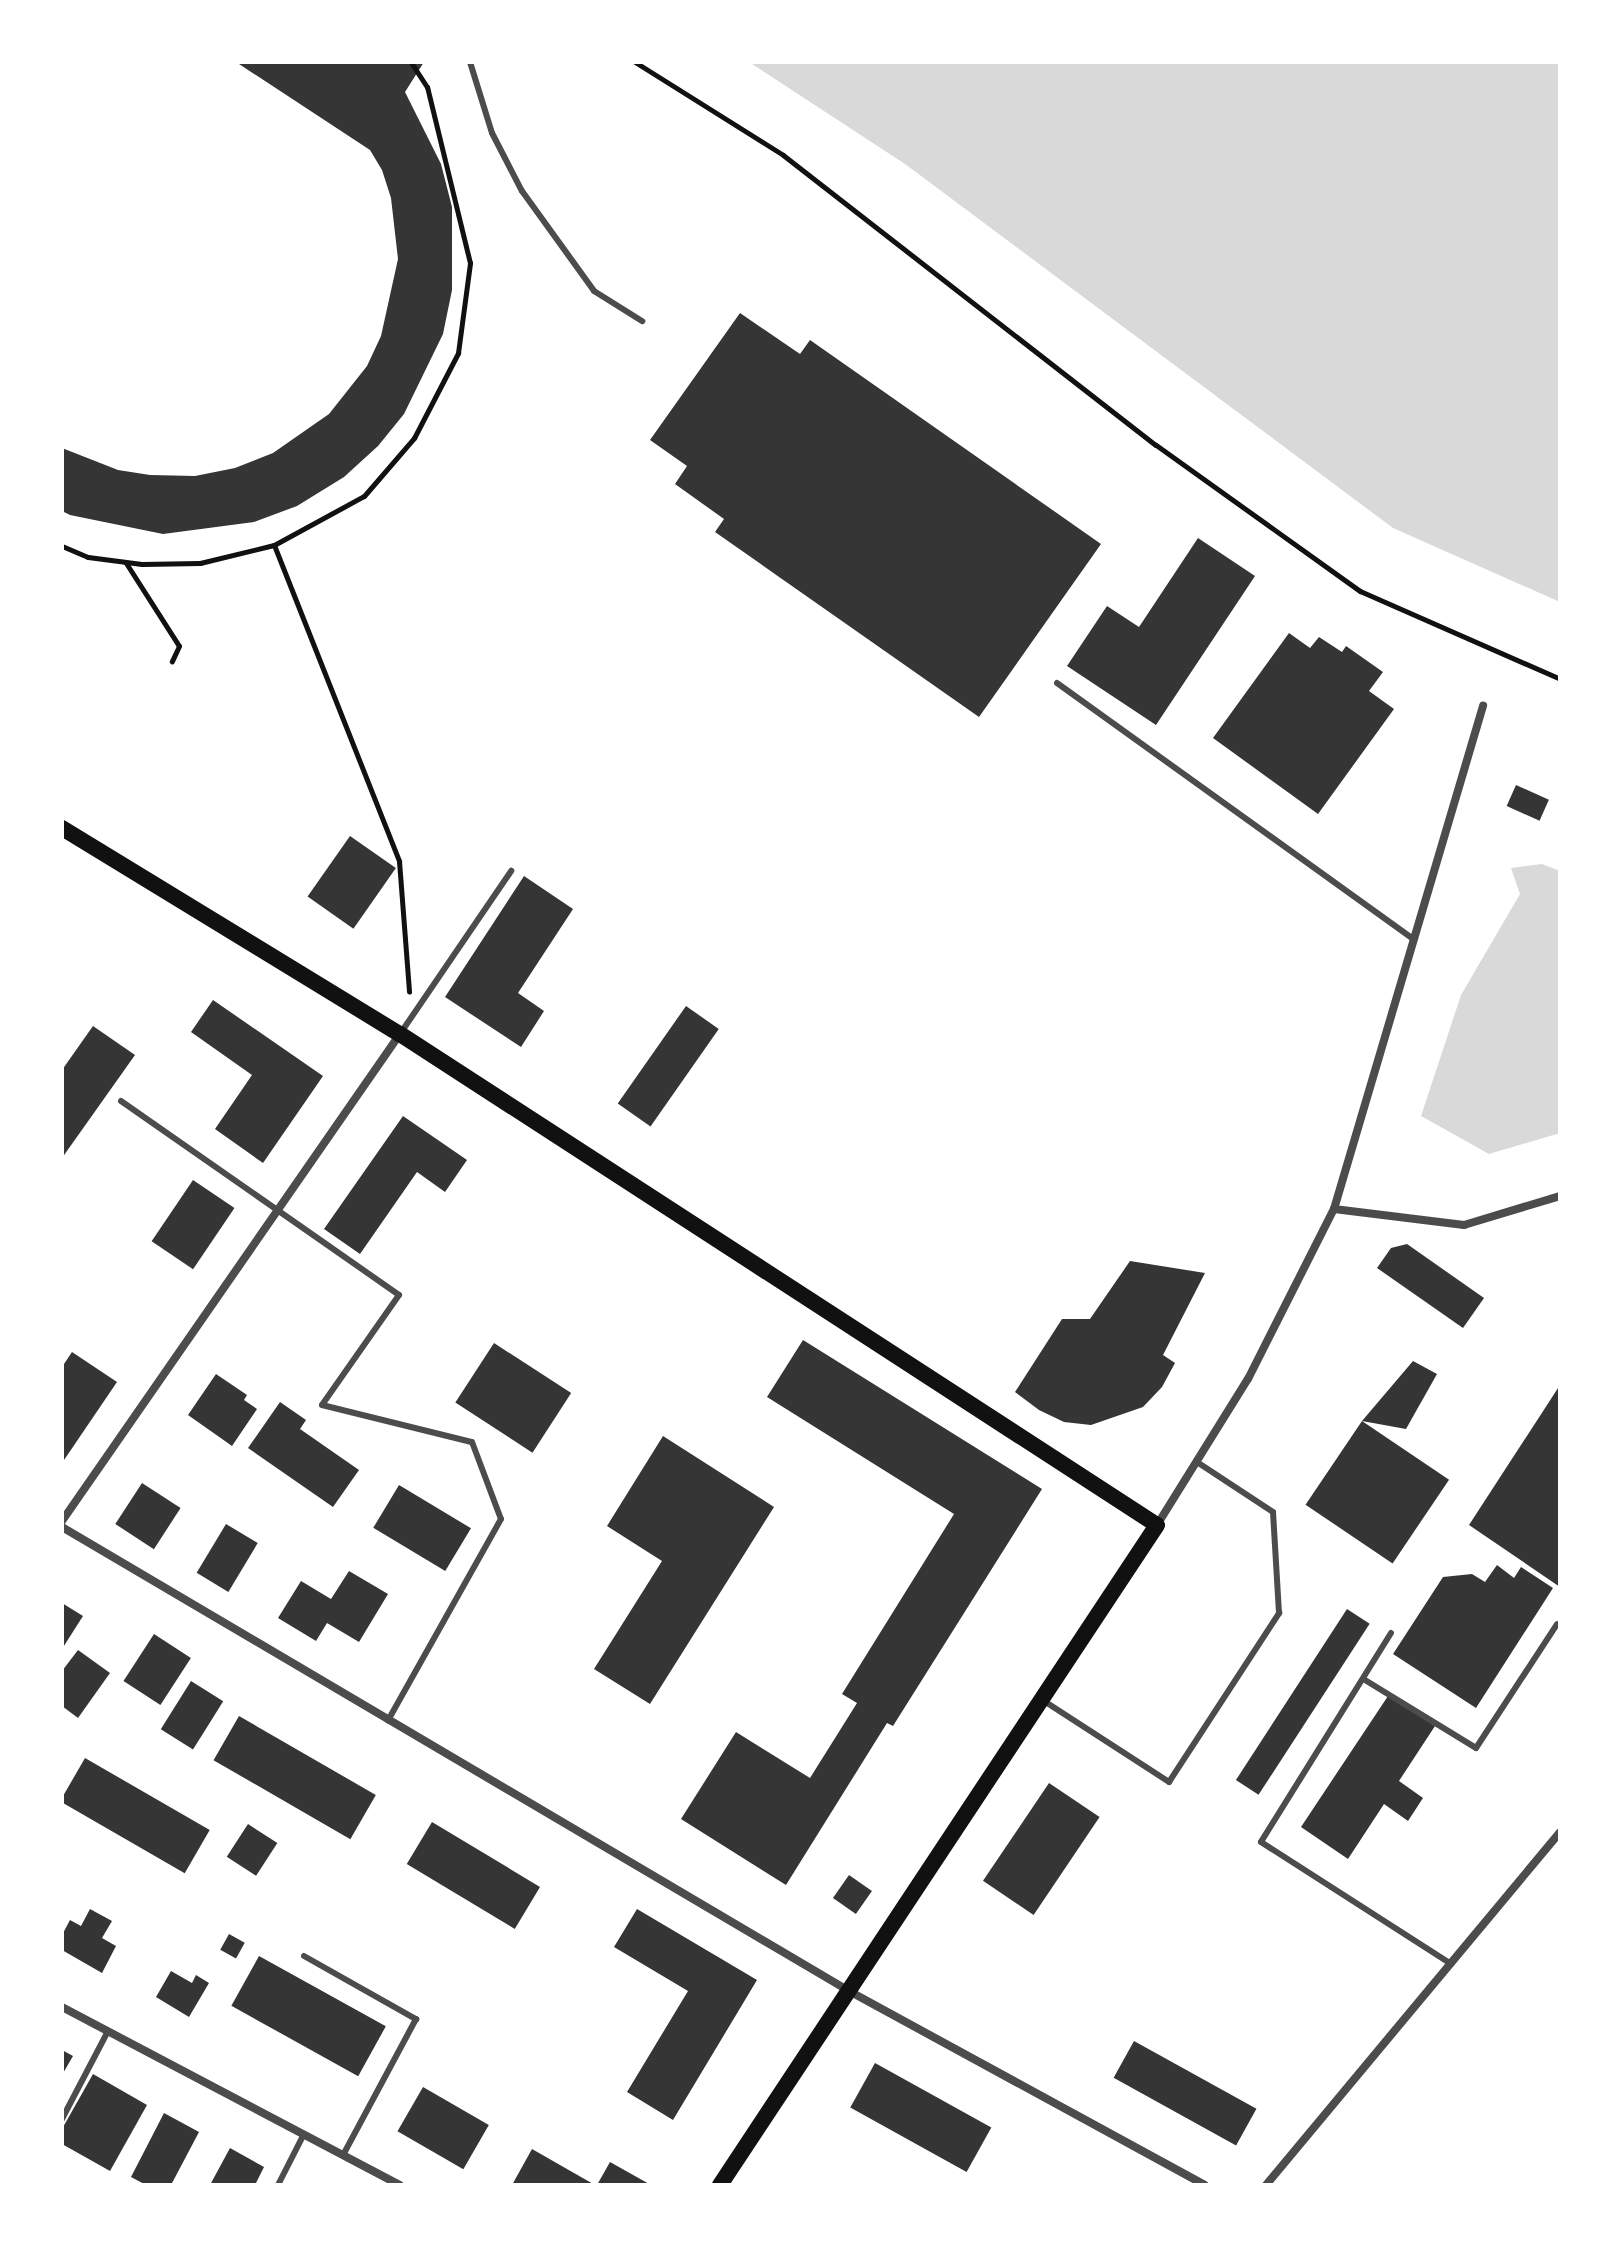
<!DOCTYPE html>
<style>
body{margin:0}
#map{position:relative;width:1622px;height:2247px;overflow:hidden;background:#fff;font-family:"IBM Plex Serif",serif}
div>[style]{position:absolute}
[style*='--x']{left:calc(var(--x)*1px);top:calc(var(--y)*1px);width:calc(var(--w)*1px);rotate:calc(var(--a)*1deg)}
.water>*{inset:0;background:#d9d9d9}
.building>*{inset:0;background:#353535;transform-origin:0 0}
.path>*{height:5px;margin:-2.5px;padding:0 2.5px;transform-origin:2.5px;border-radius:2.5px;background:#111}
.service>*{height:6px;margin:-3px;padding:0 3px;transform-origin:3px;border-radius:3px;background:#4c4c4c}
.minor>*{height:8px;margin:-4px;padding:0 4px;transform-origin:4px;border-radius:4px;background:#4c4c4c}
.secondary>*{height:16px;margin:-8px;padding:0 8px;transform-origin:8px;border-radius:8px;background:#111}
span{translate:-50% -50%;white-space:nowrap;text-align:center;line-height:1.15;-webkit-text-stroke:6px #fff;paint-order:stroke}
.frame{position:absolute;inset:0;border:64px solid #fff;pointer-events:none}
</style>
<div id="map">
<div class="water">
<div style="clip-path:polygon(749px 62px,1560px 62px,1560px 602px,1393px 528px,905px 164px)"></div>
<div style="clip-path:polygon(1542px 864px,1560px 871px,1560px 1133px,1489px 1154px,1421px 1116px,1461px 995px,1520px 894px,1511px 868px)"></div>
</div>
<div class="building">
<div style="clip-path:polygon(236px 62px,424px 62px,405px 92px,441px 164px,452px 207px,452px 290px,443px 334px,404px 414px,378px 446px,344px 477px,297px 506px,254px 522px,163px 534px,70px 515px,62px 511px,62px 448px,118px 470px,150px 475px,195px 476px,235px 468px,273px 453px,329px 414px,367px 366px,381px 336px,398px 259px,391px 198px,382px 170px,370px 150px)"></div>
<div style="clip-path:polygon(740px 313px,800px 354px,810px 340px,1101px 544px,979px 717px,715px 532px,724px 519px,675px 484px,687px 466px,650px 440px)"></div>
<div style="clip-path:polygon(1198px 538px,1255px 576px,1156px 725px,1067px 666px,1107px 606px,1139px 627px)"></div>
<div style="clip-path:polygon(1289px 633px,1310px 648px,1319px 637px,1342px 652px,1346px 646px,1383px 672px,1369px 691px,1394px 709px,1318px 814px,1213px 738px)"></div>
<div style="left:1516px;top:785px;width:36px;height:23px;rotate:24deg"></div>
<div style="left:350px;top:836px;width:56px;height:74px;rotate:35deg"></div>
<div style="clip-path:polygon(524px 876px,573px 909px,518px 993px,544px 1011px,521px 1047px,445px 997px)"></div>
<div style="clip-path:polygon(213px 1000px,323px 1076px,263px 1163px,215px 1129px,252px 1075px,191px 1032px)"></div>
<div style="left:686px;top:1006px;width:40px;height:119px;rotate:35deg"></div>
<div style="clip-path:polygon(93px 1026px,135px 1055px,62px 1158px,62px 1070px)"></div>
<div style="clip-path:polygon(403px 1116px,467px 1160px,445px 1192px,417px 1172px,360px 1254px,324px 1229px)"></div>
<div style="left:193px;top:1180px;width:50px;height:74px;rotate:34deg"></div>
<div style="clip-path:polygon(1407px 1244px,1484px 1298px,1463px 1328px,1377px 1268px,1391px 1248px)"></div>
<div style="clip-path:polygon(1130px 1261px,1205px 1273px,1163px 1355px,1175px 1363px,1162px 1387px,1143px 1407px,1091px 1425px,1064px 1422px,1039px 1410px,1015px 1392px,1062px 1319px,1090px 1319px)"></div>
<div style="clip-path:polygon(803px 1340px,1042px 1489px,893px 1726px,887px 1723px,786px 1885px,681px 1819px,736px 1732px,810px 1778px,857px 1703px,842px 1694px,954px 1514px,767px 1397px)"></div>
<div style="left:494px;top:1343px;width:92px;height:71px;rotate:33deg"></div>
<div style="clip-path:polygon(72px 1352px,117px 1382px,62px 1463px,62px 1367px)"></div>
<div style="clip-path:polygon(1413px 1361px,1437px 1374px,1406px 1429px,1362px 1421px)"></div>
<div style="clip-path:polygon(216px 1374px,247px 1395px,244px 1400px,257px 1409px,232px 1446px,188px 1415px)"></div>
<div style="clip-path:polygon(1560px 1385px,1560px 1587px,1469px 1525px)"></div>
<div style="clip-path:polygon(280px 1402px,306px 1420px,300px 1429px,359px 1470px,333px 1507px,248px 1448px)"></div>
<div style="left:1362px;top:1421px;width:105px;height:101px;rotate:34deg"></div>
<div style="clip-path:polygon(663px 1436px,774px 1507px,650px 1704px,594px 1669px,662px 1561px,607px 1526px)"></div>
<div style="left:142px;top:1483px;width:46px;height:49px;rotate:33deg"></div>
<div style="left:399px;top:1485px;width:84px;height:50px;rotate:31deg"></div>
<div style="left:226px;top:1524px;width:37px;height:57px;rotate:31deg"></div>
<div style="clip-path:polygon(1497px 1565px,1514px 1578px,1521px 1567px,1553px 1588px,1476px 1708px,1393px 1654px,1443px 1577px,1472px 1574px,1485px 1582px)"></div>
<div style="clip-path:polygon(349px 1571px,388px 1594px,359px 1642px,327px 1623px,316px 1641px,278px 1618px,301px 1581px,331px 1599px)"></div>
<div style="clip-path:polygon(62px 1603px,83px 1616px,62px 1649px)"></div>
<div style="left:1347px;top:1609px;width:27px;height:204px;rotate:33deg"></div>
<div style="left:154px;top:1634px;width:44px;height:56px;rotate:33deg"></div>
<div style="clip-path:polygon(78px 1650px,110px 1673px,78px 1718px,62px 1706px,62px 1671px)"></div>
<div style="left:191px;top:1681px;width:38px;height:57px;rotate:32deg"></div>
<div style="clip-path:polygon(1388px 1696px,1435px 1726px,1399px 1781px,1423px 1798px,1408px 1821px,1384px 1804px,1348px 1859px,1301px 1827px)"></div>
<div style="left:239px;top:1716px;width:158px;height:51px;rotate:30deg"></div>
<div style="left:85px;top:1758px;width:144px;height:50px;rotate:30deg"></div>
<div style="left:1049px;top:1783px;width:61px;height:118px;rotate:34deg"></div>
<div style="left:432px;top:1822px;width:126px;height:49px;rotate:31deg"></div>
<div style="left:248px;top:1824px;width:35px;height:39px;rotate:33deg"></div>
<div style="left:849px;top:1875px;width:28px;height:28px;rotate:35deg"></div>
<div style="clip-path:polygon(90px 1909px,112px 1921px,102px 1938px,116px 1946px,102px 1973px,62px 1950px,62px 1935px,70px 1920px,81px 1926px)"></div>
<div style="clip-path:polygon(637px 1909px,757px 1980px,673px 2120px,627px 2092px,688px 1991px,614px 1947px)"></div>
<div style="left:229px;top:1934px;width:18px;height:18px;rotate:29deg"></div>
<div style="left:259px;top:1956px;width:145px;height:57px;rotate:29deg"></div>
<div style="clip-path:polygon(171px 1971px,192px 1983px,196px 1975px,209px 1983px,189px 2017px,156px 1997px)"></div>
<div style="left:1134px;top:2041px;width:140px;height:42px;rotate:29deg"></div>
<div style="clip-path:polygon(62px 2050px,73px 2056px,62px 2075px)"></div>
<div style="left:875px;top:2063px;width:133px;height:51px;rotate:29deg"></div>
<div style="clip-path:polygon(93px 2074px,147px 2105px,110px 2171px,62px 2144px,62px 2129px)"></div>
<div style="left:423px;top:2087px;width:76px;height:51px;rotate:30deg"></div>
<div style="clip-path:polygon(164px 2113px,199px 2132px,171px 2185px,146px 2185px,131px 2177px)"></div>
<div style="clip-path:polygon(230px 2148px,264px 2167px,255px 2185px,210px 2185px)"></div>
<div style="clip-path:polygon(532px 2149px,595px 2185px,512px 2185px)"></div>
<div style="clip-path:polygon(610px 2162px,651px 2185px,597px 2185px)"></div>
</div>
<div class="path">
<div style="--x:635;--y:62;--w:175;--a:32.1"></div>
<div style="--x:783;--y:155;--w:472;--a:37.9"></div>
<div style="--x:1156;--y:445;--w:251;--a:35.6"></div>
<div style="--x:1360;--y:591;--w:219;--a:23.7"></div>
<div style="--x:274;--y:545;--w:340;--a:68.4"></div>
<div style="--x:399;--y:861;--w:131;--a:85.6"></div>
<div style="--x:62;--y:546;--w:28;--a:23"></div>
<div style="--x:88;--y:557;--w:54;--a:7.4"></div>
<div style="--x:142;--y:564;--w:58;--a:-1"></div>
<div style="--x:200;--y:563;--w:76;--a:-13.7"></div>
<div style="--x:274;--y:545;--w:102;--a:-28.6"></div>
<div style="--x:364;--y:496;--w:77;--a:-49.2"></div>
<div style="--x:414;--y:438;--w:96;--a:-62.6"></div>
<div style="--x:458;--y:353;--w:91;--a:-82.4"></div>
<div style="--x:470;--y:263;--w:181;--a:-103.7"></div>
<div style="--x:427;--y:87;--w:30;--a:-123"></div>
<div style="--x:126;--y:563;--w:98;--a:57.4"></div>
<div style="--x:179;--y:646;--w:17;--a:115"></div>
</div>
<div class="service">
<div style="--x:470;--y:62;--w:74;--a:72.8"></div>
<div style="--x:492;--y:133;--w:65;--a:62.7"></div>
<div style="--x:522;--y:191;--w:123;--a:54.2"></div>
<div style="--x:594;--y:291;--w:57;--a:32"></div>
<div style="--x:1057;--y:683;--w:440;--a:35.7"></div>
<div style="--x:402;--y:1031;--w:194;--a:-55.7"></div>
<div style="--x:121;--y:1101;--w:339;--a:34.9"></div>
<div style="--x:399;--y:1295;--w:134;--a:125"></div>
<div style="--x:322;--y:1405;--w:154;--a:13.9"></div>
<div style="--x:472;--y:1442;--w:82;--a:69.4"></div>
<div style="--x:501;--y:1519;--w:231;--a:119.3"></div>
<div style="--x:1391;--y:1633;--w:246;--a:121.9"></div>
<div style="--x:1261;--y:1842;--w:226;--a:32.7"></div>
<div style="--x:1365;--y:1680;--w:130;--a:31.5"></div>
<div style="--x:1476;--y:1748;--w:148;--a:-56.8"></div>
<div style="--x:1044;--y:1701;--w:149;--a:32.9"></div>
<div style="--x:1169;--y:1782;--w:202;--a:-56.9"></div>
<div style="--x:1279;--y:1613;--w:101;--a:-93.4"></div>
<div style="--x:1273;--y:1512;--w:91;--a:-146.7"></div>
<div style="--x:304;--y:1956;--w:129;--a:29.4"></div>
<div style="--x:416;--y:2019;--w:154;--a:118.2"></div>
<div style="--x:62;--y:2119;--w:99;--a:-62.4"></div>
<div style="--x:278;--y:2185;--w:57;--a:-63"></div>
</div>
<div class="minor">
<div style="--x:1334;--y:1209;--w:131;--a:7"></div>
<div style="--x:1464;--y:1225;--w:100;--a:-16.8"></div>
<div style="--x:62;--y:1521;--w:593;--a:-55.24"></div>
<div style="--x:1157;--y:1525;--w:172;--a:-58.1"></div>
<div style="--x:1248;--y:1379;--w:191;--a:-63.2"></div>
<div style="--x:1334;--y:1209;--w:525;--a:-73.5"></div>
<div style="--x:62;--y:1527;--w:914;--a:30.52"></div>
<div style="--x:849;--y:1991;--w:405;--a:28.6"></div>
<div style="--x:62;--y:2007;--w:382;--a:27.8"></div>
<div style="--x:1266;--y:2185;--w:459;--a:-50.2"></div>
</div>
<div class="secondary">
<div style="--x:62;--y:828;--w:396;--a:31.4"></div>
<div style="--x:400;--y:1034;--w:902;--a:32.97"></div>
<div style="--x:1157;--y:1525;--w:792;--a:123.51"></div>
</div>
<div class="frame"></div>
</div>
